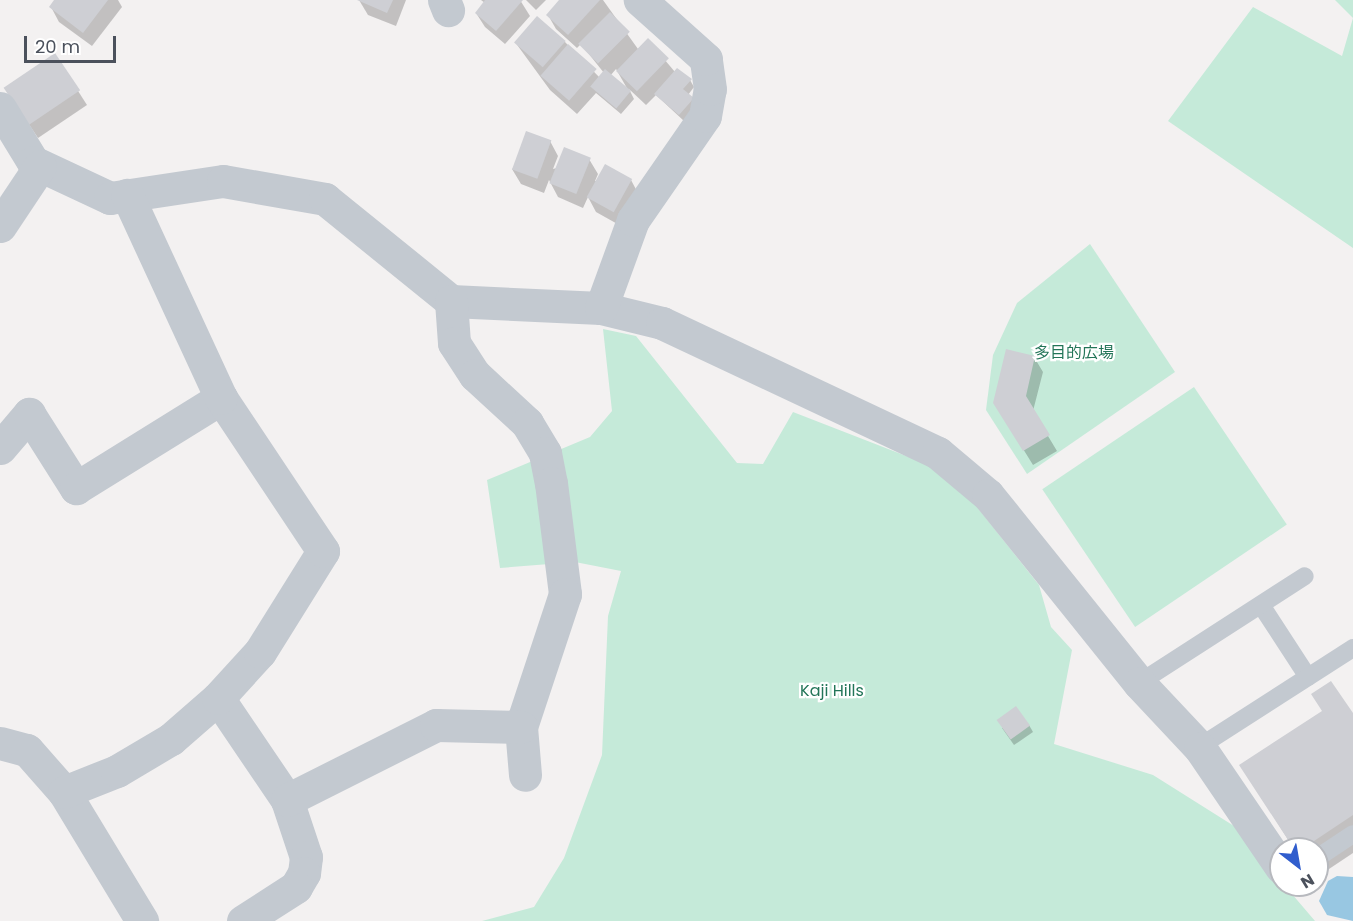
<!DOCTYPE html>
<meta charset="utf-8">
<style>
body{margin:0}
#map{position:relative;width:1353px;height:921px;overflow:hidden;background:#f3f1f1;font-family:Poppins,"Noto Sans JP",sans-serif}
div>[style]{position:absolute}
[style*='--x']{left:calc(var(--x)*1px);top:calc(var(--y)*1px);width:calc(var(--w)*1px);rotate:calc(var(--a)*1deg)}
.green>*{inset:0;background:#c5ead9;transform-origin:0 0}
.water>*{inset:0;background:#98c7e2}
.shadow>*{inset:0;background:#0003}
.building>*{inset:0;background:#cecfd4;transform-origin:0 0}
.lane>*{height:18px;margin:-9px;padding:0 9px;transform-origin:9px;border-radius:9px;background:#c3c9d0}
.street>*{height:33px;margin:-16.5px;padding:0 16.5px;transform-origin:16.5px;border-radius:16.5px;background:#c3c9d0}
span{translate:-50% -50%;white-space:nowrap;text-align:center;line-height:1.15;-webkit-text-stroke:4.5px #fff;paint-order:stroke}
.park-label{font-size:16px;color:#237558}
.north{position:absolute;left:1269px;top:837px;width:60px;height:60px;box-sizing:border-box;background:#fff;border:2px solid #b7b9be;border-radius:50%;rotate:149deg;font-size:16px;font-weight:700;line-height:24px;text-align:center;color:#4b515c}
.north::after{content:'';display:block;margin:auto;width:21px;height:27px;background:#305dcd;clip-path:polygon(50% 0,100% 100%,50% 72%,0 100%)}
.scale{position:absolute;left:24px;top:36px;width:92px;height:27px;box-sizing:border-box;border:3px solid #4b515c;border-top:0;padding-left:8px;font-size:18px;line-height:21px;white-space:nowrap;color:#4b515c;-webkit-text-stroke:4px #fff;paint-order:stroke}
</style>
<div id="map">
<div class="green">
<div style="clip-path:polygon(1335px 0,1353px 0,1353px 248px,1168px 121px,1253px 7px,1342px 56px,1353px 18px)"></div>
<div style="clip-path:polygon(1090px 244px,1175px 372px,1027px 474px,986px 410px,993px 355px,1017px 303px)"></div>
<div style="clip-path:polygon(603px 329px,636px 336px,737px 463px,763px 464px,793px 412px,950px 473px,1039px 585px,1051px 627px,1072px 650px,1054px 744px,1153px 775px,1234px 826px,1315px 921px,482px 921px,534px 907px,564px 858px,602px 755px,608px 616px,621px 571px,575px 562px,500px 568px,487px 480px,590px 437px,612px 411px)"></div>
<div style="left:1194px;top:387px;width:166px;height:183px;rotate:56deg"></div>
</div>
<div class="water">
<div style="clip-path:polygon(1337px 876px,1353px 877px,1353px 921px,1327px 915px,1319px 901px,1328px 881px)"></div>
</div>
<div class="shadow">
<div style="clip-path:polygon(56px 0,118px 0,122px 7px,92px 46px,59px 22px,51px 7px)"></div>
<div style="clip-path:polygon(359px 0,406px 0,396px 26px,368px 15px)"></div>
<div style="clip-path:polygon(481px 0,520px 0,530px 16px,505px 44px,485px 27px,476px 13px,485px 3px)"></div>
<div style="clip-path:polygon(526px 0,546px 0,536px 10px)"></div>
<div style="clip-path:polygon(evenodd,561px 0,603px 0,638px 49px,648px 40px,675px 72px,690px 80px,694px 87px,688px 95px,697px 105px,684px 121px,656px 95px,646px 105px,629px 89px,634px 99px,621px 114px,596px 93px,577px 114px,550px 90px,515px 42px,565px 42px,600px 78px,604px 73px,581px 44px,577px 48px,556px 29px,548px 15px,561px 0,616px 69px,628px 90px,610px 76px,616px 69px)"></div>
<div style="clip-path:polygon(55px 55px,87px 105px,38px 138px,14px 102px)"></div>
<div style="clip-path:polygon(550px 141px,558px 156px,553px 169px,589px 159px,598px 174px,595px 181px,631px 180px,639px 195px,621px 226px,596px 212px,588px 197px,583px 208px,558px 197px,549px 180px,544px 193px,521px 184px,512px 169px)"></div>
<div style="clip-path:polygon(1034px 357px,1043px 372px,1033px 411px,1057px 451px,1033px 465px,1004px 418px)"></div>
<div style="clip-path:polygon(1353px 715px,1353px 853px,1317px 877px,1317px 849px,1294px 849px,1241px 765px)"></div>
<div style="clip-path:polygon(1029px 725px,1033px 732px,1014px 745px,1002px 728px)"></div>
</div>
<div class="building">
<div style="clip-path:polygon(54px 0,108px 0,83px 33px,49px 7px)"></div>
<div style="clip-path:polygon(357px 0,393px 0,387px 13px)"></div>
<div style="clip-path:polygon(485px 0,523px 0,496px 31px,475px 13px)"></div>
<div style="clip-path:polygon(559px 0,600px 0,568px 35px,546px 15px)"></div>
<div style="left:610px;top:12px;width:28px;height:45px;rotate:45deg"></div>
<div style="left:537px;top:16px;width:38px;height:35px;rotate:41deg"></div>
<div style="left:648px;top:38px;width:29px;height:46px;rotate:44deg"></div>
<div style="left:568px;top:44px;width:38px;height:42px;rotate:41deg"></div>
<div style="left:55px;top:53px;width:45px;height:62px;rotate:56deg"></div>
<div style="clip-path:polygon(677px 68px,692px 79px,683px 89px,694px 98px,679px 115px,654px 94px)"></div>
<div style="left:605px;top:69px;width:34px;height:23px;rotate:40deg"></div>
<div style="left:526px;top:131px;width:27px;height:41px;rotate:20deg"></div>
<div style="left:564px;top:147px;width:29px;height:39px;rotate:22deg"></div>
<div style="left:605px;top:164px;width:31px;height:38px;rotate:29deg"></div>
<div style="clip-path:polygon(1006px 349px,1035px 356px,1026px 396px,1050px 435px,1023px 451px,993px 403px)"></div>
<div style="clip-path:polygon(1331px 681px,1353px 713px,1353px 815px,1302px 849px,1294px 849px,1239px 765px,1322px 711px,1311px 694px)"></div>
<div style="left:1016px;top:706px;width:24px;height:24px;rotate:54deg"></div>
</div>
<div class="lane">
<div style="--x:1261;--y:605;--w:86;--a:56.9"></div>
<div style="--x:1139;--y:683;--w:197;--a:-32.8"></div>
<div style="--x:1199;--y:747;--w:183;--a:-32.7"></div>
<div style="--x:1317;--y:858;--w:43;--a:-33.7"></div>
</div>
<div class="street">
<div style="--x:444;--y:0;--w:11;--a:68"></div>
<div style="--x:0;--y:108;--w:63;--a:58.6"></div>
<div style="--x:33;--y:162;--w:85;--a:25.1"></div>
<div style="--x:110;--y:198;--w:114;--a:-8.6"></div>
<div style="--x:223;--y:181;--w:104;--a:10"></div>
<div style="--x:325;--y:199;--w:162;--a:39"></div>
<div style="--x:451;--y:301;--w:150;--a:2.7"></div>
<div style="--x:601;--y:308;--w:63;--a:13.8"></div>
<div style="--x:662;--y:323;--w:305;--a:25.2"></div>
<div style="--x:938;--y:453;--w:65;--a:40"></div>
<div style="--x:988;--y:495;--w:241;--a:51.2"></div>
<div style="--x:1139;--y:683;--w:89;--a:46.8"></div>
<div style="--x:1200;--y:748;--w:144;--a:55.8"></div>
<div style="--x:0;--y:226;--w:72;--a:-56.3"></div>
<div style="--x:451;--y:301;--w:42;--a:85.9"></div>
<div style="--x:454;--y:343;--w:38;--a:57"></div>
<div style="--x:475;--y:375;--w:71;--a:42.7"></div>
<div style="--x:527;--y:423;--w:35;--a:59"></div>
<div style="--x:545;--y:453;--w:31;--a:79"></div>
<div style="--x:551;--y:483;--w:112;--a:82.8"></div>
<div style="--x:565;--y:594;--w:140;--a:108.3"></div>
<div style="--x:521;--y:727;--w:48;--a:85.2"></div>
<div style="--x:601;--y:308;--w:94;--a:-70"></div>
<div style="--x:633;--y:220;--w:126;--a:-55.3"></div>
<div style="--x:705;--y:116;--w:27;--a:-80"></div>
<div style="--x:710;--y:89;--w:30;--a:-98"></div>
<div style="--x:706;--y:59;--w:89;--a:-138.2"></div>
<div style="--x:0;--y:448;--w:45;--a:-49.5"></div>
<div style="--x:29;--y:414;--w:88;--a:57.6"></div>
<div style="--x:76;--y:488;--w:171;--a:-31.8"></div>
<div style="--x:218;--y:698;--w:123;--a:55.9"></div>
<div style="--x:287;--y:800;--w:60;--a:71.6"></div>
<div style="--x:306;--y:857;--w:16;--a:97"></div>
<div style="--x:304;--y:873;--w:16;--a:120"></div>
<div style="--x:296;--y:887;--w:63;--a:147.3"></div>
<div style="--x:0;--y:743;--w:28;--a:15"></div>
<div style="--x:27;--y:750;--w:56;--a:48.6"></div>
<div style="--x:64;--y:792;--w:151;--a:58.8"></div>
<div style="--x:64;--y:792;--w:57;--a:-21.6"></div>
<div style="--x:117;--y:771;--w:63;--a:-30.7"></div>
<div style="--x:171;--y:739;--w:62;--a:-41.1"></div>
<div style="--x:218;--y:698;--w:62;--a:-47.6"></div>
<div style="--x:260;--y:652;--w:119;--a:-58"></div>
<div style="--x:323;--y:551;--w:184;--a:-123.7"></div>
<div style="--x:221;--y:398;--w:224;--a:-114.8"></div>
<div style="--x:287;--y:800;--w:167;--a:-26.7"></div>
<div style="--x:436;--y:725;--w:85;--a:1.3"></div>
</div>
<div class="park-label">
<span style="left:1074px;top:353px">多目的広場</span>
<span style="left:832px;top:691px">Kaji Hills</span>
</div>
<div class="north">N</div>
<div class="scale">20 m</div>
</div>
